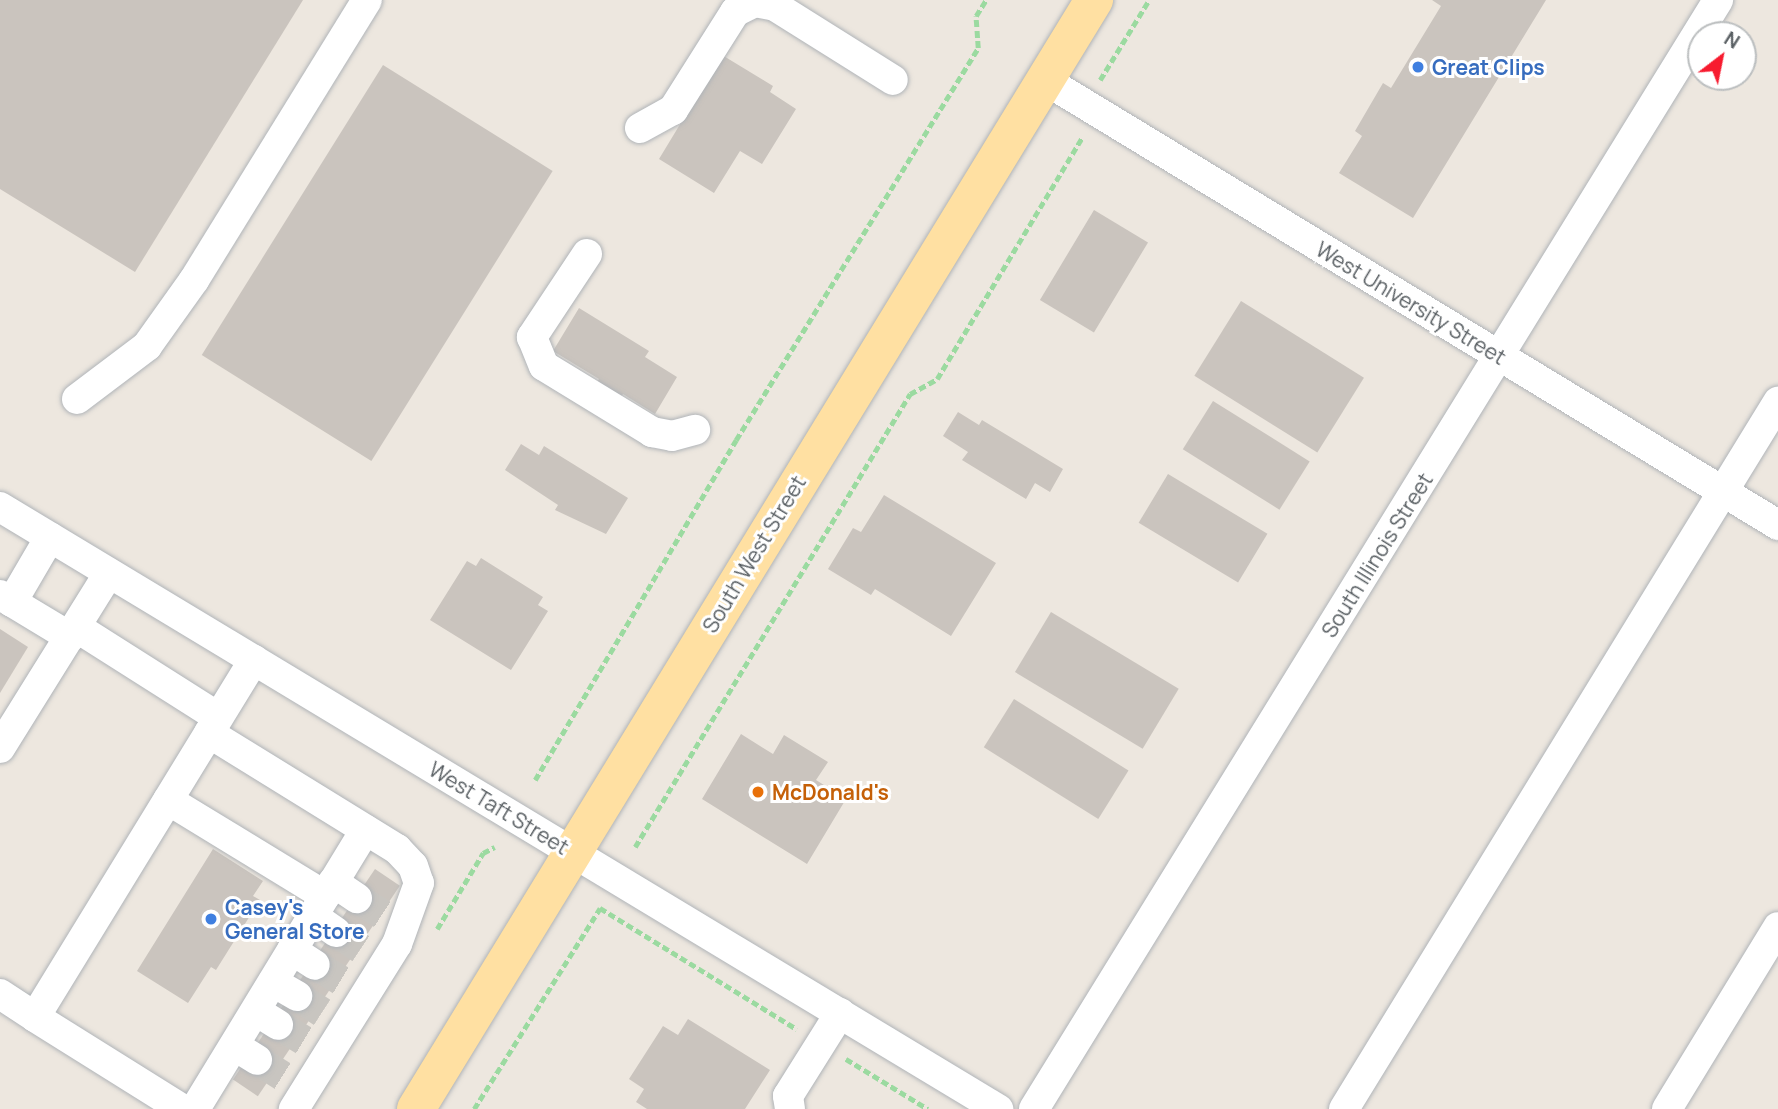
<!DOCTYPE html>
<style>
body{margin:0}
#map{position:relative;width:1778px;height:1109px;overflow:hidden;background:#ede7df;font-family:Manrope,sans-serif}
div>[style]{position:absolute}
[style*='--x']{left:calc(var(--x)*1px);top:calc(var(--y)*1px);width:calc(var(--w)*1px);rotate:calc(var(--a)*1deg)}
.building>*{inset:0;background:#cac4be;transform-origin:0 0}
.minor-tunnel>*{height:30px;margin-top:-15px;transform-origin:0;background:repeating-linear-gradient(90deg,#c8c5c0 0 30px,transparent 0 45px)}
.path>*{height:4.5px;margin-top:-2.25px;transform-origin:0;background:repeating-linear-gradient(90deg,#9bdaa0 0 7px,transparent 0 10.5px)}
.roads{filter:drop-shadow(0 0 2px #b0b4b8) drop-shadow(0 0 2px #b0b4b8)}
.minor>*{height:30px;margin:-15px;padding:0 15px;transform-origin:15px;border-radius:15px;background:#fff}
.major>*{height:38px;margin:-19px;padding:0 19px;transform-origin:19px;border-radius:19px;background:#ffe0a2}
.dots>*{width:19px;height:19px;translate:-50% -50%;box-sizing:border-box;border:4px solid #fff;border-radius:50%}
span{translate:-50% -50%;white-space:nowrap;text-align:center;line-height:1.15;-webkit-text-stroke:6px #fff;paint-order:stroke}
.shop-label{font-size:21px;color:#366cbe;font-weight:700}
.left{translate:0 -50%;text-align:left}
.street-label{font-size:21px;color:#585e62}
.food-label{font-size:21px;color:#c56008;font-weight:700}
.north{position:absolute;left:1687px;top:21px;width:70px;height:70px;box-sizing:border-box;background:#fff;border:2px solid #bcbfc0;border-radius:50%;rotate:32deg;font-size:19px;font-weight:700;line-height:28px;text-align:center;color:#585e62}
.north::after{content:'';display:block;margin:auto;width:24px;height:32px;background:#f71b2f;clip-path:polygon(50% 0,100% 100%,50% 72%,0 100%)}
</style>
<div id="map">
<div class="building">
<div style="clip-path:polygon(0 0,303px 0,135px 272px,0 189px)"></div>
<div style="clip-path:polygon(1432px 0,1546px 0,1413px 218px,1339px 173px,1362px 136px,1355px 131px,1383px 83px,1391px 88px,1441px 6px)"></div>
<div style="clip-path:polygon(722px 55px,773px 86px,770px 92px,796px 109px,762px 164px,740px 151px,714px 193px,659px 159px)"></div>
<div style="left:383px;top:65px;width:200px;height:342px;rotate:32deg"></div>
<div style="left:1094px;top:210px;width:63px;height:105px;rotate:31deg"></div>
<div style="left:1241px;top:301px;width:145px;height:88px;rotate:32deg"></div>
<div style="clip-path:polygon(579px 308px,649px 351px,645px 357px,677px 377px,655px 414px,623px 394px,619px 400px,595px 385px,599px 379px,553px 351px)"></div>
<div style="left:1213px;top:401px;width:114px;height:57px;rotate:32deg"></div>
<div style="clip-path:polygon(958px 412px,979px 425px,982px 420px,1063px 469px,1050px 492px,1035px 483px,1026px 499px,962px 460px,968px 452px,943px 436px)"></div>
<div style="clip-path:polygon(521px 444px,539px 455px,544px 446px,628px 498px,606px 534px,555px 510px,558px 505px,505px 470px)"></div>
<div style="left:1168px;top:474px;width:116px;height:57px;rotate:31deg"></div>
<div style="clip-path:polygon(884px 495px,996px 563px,951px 636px,875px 589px,871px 595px,828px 569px,853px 528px,861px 532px)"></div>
<div style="clip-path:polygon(481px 558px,543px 597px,538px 605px,548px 611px,511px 670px,430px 620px,467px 561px,476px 566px)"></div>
<div style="left:1051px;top:612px;width:149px;height:70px;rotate:31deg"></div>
<div style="clip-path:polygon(0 629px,28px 647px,0 693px)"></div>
<div style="left:1014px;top:699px;width:135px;height:57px;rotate:32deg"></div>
<div style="clip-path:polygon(741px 734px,773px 754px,784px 735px,828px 762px,816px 780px,846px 799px,807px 864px,702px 799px)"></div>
<div style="clip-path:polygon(213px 849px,263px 881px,253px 896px,260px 900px,216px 970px,211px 967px,188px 1003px,137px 971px)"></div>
<div style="left:375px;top:869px;width:30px;height:254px;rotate:34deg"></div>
<div style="clip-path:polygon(688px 1019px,770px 1070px,745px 1109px,647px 1109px,636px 1102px,644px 1089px,629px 1079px,663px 1026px,678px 1035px)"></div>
</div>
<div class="minor-tunnel">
<div style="--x:357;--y:898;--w:31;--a:33"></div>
<div style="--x:336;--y:932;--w:30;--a:34"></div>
<div style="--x:315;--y:965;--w:31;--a:31"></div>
<div style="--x:297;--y:996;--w:30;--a:33"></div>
<div style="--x:278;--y:1025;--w:31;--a:31"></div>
<div style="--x:257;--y:1060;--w:31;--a:32"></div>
</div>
<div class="path">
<div style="--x:1100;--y:80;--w:94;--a:-58.5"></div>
<div style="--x:535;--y:780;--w:395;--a:-59.4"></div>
<div style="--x:736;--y:440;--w:461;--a:-58.3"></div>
<div style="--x:978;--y:48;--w:32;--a:-94"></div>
<div style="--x:976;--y:16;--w:19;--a:-58"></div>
<div style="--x:635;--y:847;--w:530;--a:-58.74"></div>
<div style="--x:910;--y:394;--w:31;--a:-29"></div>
<div style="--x:937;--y:379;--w:281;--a:-59"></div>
<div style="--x:437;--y:929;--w:89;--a:-58.8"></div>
<div style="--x:483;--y:853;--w:13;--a:-27"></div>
<div style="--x:846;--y:1059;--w:96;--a:31.4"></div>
<div style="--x:474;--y:1109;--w:237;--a:-57.9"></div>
<div style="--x:600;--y:908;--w:231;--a:31.6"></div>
</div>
<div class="roads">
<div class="minor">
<div style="--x:1045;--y:80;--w:858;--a:31.26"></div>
<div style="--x:640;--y:128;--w:38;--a:-29"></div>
<div style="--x:673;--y:110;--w:116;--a:-57.7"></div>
<div style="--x:735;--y:12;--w:22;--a:-27"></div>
<div style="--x:755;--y:2;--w:20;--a:11"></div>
<div style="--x:775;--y:6;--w:139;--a:32.1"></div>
<div style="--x:587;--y:254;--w:100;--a:123.5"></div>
<div style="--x:532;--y:337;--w:31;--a:68"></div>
<div style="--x:544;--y:366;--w:127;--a:31.4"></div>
<div style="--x:652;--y:432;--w:20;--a:11"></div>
<div style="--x:672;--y:436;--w:24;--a:-15"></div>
<div style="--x:77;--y:399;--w:88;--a:-37.1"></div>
<div style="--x:147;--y:346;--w:81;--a:-54.5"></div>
<div style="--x:194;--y:280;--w:329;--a:-58.3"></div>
<div style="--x:0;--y:507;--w:1166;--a:31.1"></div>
<div style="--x:0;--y:595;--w:14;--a:30"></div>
<div style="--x:12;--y:602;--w:75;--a:-59.7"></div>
<div style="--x:12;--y:602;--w:68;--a:31.1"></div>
<div style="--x:76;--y:627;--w:168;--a:32.4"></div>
<div style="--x:209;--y:733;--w:221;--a:31.7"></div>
<div style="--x:397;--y:849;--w:23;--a:47"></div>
<div style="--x:413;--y:866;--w:18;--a:71"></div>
<div style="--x:419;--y:883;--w:65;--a:109.8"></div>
<div style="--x:397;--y:944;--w:195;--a:122"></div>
<div style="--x:0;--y:748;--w:206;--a:-58.1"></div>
<div style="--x:168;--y:800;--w:184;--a:31.4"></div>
<div style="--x:333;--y:882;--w:29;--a:34"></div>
<div style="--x:313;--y:916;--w:28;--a:35"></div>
<div style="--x:292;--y:950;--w:27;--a:33"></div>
<div style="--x:273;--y:982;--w:28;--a:30"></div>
<div style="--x:0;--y:994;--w:42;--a:33.3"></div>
<div style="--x:256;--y:1011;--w:26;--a:32"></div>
<div style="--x:235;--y:1046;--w:26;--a:32"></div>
<div style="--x:182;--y:1109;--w:173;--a:-148"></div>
<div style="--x:35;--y:1017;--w:419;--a:-58.5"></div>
<div style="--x:195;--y:1109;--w:327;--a:-58.6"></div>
<div style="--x:790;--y:1109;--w:13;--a:-99"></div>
<div style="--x:788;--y:1096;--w:98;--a:-57.9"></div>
<div style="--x:1034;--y:1109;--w:1303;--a:-58.33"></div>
<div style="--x:1344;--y:1109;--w:830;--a:-58.46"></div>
<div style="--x:1667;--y:1109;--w:213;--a:-58.6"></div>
</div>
<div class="major">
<div style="--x:416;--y:1109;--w:1300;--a:-58.56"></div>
</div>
</div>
<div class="dots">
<div style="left:1418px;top:67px;background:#3f7fe0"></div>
<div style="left:758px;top:792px;background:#e8710a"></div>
<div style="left:211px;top:919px;background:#3f7fe0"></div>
</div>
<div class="shop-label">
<span class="left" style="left:1432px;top:67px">Great Clips</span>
<span class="left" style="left:225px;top:919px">Casey's<br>General Store</span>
</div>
<div class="street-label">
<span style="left:1411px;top:303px;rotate:31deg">West University Street</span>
<span style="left:754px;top:554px;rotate:-59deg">South West Street</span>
<span style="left:1377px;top:555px;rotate:-58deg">South Illinois Street</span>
<span style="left:499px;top:808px;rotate:31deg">West Taft Street</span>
</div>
<div class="food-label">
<span class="left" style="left:772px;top:792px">McDonald's</span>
</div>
<div class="north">N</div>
</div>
